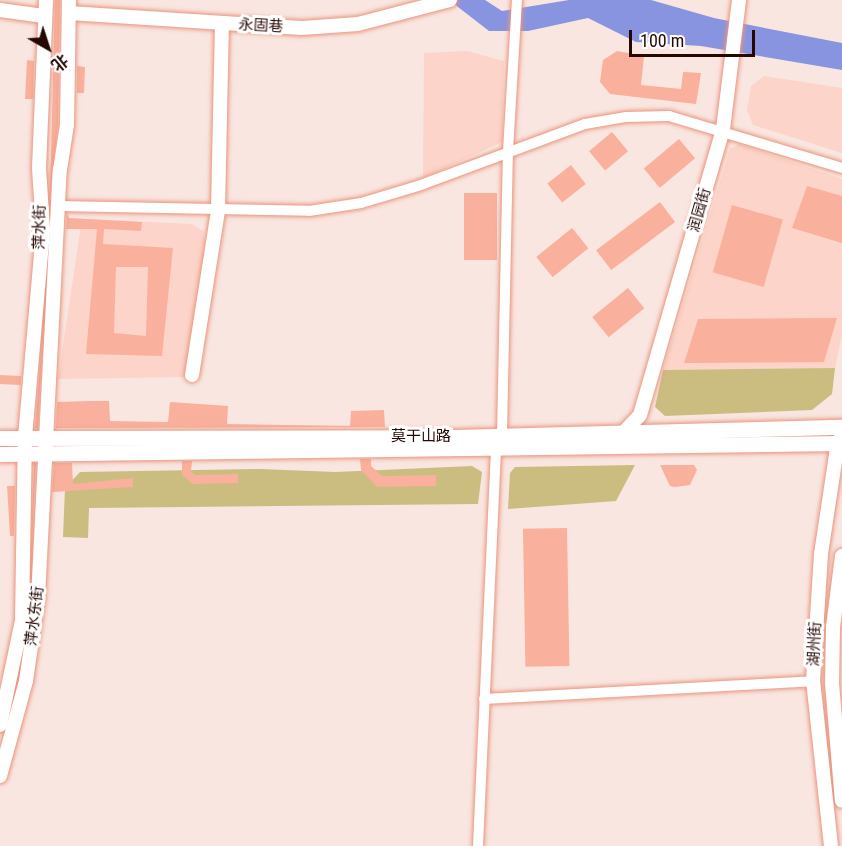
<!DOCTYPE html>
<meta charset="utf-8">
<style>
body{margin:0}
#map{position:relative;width:842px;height:846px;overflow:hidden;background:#f9e6e1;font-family:"Roboto Condensed","Noto Sans SC",sans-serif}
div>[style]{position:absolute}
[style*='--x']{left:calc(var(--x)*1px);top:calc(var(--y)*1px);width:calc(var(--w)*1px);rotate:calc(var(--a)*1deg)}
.built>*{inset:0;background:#fcd4c9}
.green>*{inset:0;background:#cbbc80}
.water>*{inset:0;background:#8894e0}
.building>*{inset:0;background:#f9b09c;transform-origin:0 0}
.roads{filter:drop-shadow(0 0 2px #ea947d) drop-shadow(0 0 2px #ea947d)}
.street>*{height:10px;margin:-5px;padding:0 5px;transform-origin:5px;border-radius:5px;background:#fff}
.secondary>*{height:14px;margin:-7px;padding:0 7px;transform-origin:7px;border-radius:7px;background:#fff}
.primary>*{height:15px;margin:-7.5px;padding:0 7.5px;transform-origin:7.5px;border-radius:7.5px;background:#fff}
span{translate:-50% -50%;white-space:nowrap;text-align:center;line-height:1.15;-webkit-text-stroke:6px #fff;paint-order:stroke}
.street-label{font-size:15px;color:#260802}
.north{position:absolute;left:18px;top:18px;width:60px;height:60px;-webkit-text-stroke:4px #fff;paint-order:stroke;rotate:141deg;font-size:16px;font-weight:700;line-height:24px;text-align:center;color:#260802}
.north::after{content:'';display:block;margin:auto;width:21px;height:27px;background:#260802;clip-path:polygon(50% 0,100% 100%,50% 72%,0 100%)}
.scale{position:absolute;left:629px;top:30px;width:126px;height:27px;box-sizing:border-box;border:3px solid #260802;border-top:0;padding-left:8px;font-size:18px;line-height:21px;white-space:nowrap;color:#260802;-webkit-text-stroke:4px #fff;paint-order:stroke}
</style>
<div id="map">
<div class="built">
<div style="clip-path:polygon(467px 51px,504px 61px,502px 142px,423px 178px,424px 53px)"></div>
<div style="clip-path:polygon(764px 76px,842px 88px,842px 153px,753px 125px,747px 110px,751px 86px)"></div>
<div style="clip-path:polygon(739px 144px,842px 179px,842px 334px,835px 368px,663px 370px,730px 149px)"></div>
<div style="clip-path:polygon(82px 219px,192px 224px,203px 231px,206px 250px,186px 377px,58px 379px)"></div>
</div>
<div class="green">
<div style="clip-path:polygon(835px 368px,832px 394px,812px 410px,665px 416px,655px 407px,663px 370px)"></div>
<div style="clip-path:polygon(635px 465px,616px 501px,508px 509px,510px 473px,515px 467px)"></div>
<div style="clip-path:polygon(472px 466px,482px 472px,478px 504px,89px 508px,88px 538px,63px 537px,65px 488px,80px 472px,261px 469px,335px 472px)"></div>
</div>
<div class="water">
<div style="clip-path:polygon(449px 0,485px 0,502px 11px,569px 0,651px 0,714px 18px,842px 43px,842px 70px,701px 46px,636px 42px,588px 18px,528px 31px,489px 31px)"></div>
</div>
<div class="building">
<div style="clip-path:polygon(55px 0,60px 0,58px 124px,50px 195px)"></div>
<div style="clip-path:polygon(617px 51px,644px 56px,641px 85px,681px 89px,683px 72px,701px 73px,696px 104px,610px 94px,600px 82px,603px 60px)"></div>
<div style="clip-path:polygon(27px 60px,34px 61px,33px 99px,25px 99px)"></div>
<div style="clip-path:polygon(77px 66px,85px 67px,84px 93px,77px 93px)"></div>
<div style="left:612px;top:132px;width:25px;height:30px;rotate:50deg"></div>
<div style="left:679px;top:139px;width:25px;height:46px;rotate:50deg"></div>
<div style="left:571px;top:165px;width:24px;height:30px;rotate:52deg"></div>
<div style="clip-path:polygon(807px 186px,842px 196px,842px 243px,792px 228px)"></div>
<div style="left:464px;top:193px;width:33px;height:67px"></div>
<div style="left:660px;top:202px;width:25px;height:80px;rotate:53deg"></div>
<div style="left:732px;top:205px;width:53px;height:70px;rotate:16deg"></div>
<div style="clip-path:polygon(evenodd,67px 214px,69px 218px,142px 222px,141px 231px,104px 229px,103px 244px,173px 248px,162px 356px,86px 354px,97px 229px,66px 229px,67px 214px,116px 267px,148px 267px,146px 336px,114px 333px,116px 267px)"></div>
<div style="left:572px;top:228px;width:26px;height:46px;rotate:51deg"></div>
<div style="left:628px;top:288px;width:26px;height:46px;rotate:51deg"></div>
<div style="clip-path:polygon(837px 318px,824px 362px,684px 363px,698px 319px)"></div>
<div style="clip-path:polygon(42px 346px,38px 428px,35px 428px)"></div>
<div style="left:0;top:375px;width:21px;height:9px;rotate:3deg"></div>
<div style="clip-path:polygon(91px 401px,109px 401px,110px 421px,168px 422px,170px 402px,228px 406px,227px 424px,350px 426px,351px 411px,384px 410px,385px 427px,406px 427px,56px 428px,57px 402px)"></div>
<div style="clip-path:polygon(360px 459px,371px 459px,371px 466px,382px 476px,436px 475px,436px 486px,377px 487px,361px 470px)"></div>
<div style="clip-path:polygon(182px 461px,192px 461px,191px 471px,195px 475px,238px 474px,238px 483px,193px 484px,182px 475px)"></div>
<div style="clip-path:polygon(34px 463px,36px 463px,32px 530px)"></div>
<div style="clip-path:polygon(54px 463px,72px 463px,73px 484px,133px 478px,133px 487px,52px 492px)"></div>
<div style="clip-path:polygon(660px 465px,694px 465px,697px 470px,690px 485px,675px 487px,670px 486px)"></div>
<div style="clip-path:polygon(7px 486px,15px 486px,14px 536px,10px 536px)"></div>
<div style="left:567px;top:528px;width:138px;height:44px;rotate:89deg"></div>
</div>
<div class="roads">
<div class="street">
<div style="--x:58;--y:206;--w:251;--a:1.1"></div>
<div style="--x:309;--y:211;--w:53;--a:-8.7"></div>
<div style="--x:361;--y:203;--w:59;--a:-16.6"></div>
<div style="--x:418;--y:186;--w:178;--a:-20.4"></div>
<div style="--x:585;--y:124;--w:42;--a:-9.7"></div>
<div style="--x:626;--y:117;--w:43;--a:-1.3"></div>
<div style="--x:669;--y:116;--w:181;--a:16.7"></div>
<div style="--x:502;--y:434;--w:283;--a:-88.8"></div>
<div style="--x:508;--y:151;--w:151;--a:-86.6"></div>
<div style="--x:484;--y:699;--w:329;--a:-3.1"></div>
<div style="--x:478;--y:846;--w:400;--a:-87.4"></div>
</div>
<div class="secondary">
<div style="--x:0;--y:10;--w:44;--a:7.8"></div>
<div style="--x:69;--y:13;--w:233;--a:3.7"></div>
<div style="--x:302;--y:28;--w:56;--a:-4.1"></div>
<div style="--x:358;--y:24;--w:95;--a:-14.6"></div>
<div style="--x:192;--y:375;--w:166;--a:-81"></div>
<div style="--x:218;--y:211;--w:187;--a:-88.8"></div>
<div style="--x:625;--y:431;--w:22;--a:-47"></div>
<div style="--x:640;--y:415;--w:298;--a:-73.8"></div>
<div style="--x:723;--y:129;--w:130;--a:-82.9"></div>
<div style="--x:842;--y:556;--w:72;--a:97.2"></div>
<div style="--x:833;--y:627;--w:56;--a:91"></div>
<div style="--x:832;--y:683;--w:118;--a:85.2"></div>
<div style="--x:0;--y:725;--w:106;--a:-78.1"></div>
<div style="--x:22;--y:621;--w:184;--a:-89.1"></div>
<div style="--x:25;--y:437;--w:208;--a:-85"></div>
<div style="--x:43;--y:230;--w:62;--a:-93.7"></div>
<div style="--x:39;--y:168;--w:168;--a:-87.6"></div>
<div style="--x:0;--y:776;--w:98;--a:-74.7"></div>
<div style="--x:26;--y:681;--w:84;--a:-81.8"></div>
<div style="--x:38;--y:598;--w:429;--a:-87.1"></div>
<div style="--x:60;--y:170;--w:46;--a:-81.2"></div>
<div style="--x:67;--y:125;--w:125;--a:-89.1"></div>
<div style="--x:831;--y:846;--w:166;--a:-96.2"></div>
<div style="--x:813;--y:681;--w:127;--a:-86.4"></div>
<div style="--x:821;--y:554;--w:113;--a:-81.4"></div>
<div style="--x:838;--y:442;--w:6;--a:-51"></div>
</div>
<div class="primary">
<div style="--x:0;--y:438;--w:454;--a:-0.1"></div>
<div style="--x:454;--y:437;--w:388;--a:-1.5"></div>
<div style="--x:0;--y:454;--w:842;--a:-0.75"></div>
</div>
</div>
<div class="street-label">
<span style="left:261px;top:26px;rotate:3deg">永固巷</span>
<span style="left:700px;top:210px;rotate:-74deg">润园街</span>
<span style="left:40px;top:227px;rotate:-89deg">萍水街</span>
<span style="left:421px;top:437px">莫干山路</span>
<span style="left:35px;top:616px;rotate:-83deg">萍水东街</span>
<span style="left:815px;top:644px;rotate:-87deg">湖州街</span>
</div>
<div class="north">北</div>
<div class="scale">100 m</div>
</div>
